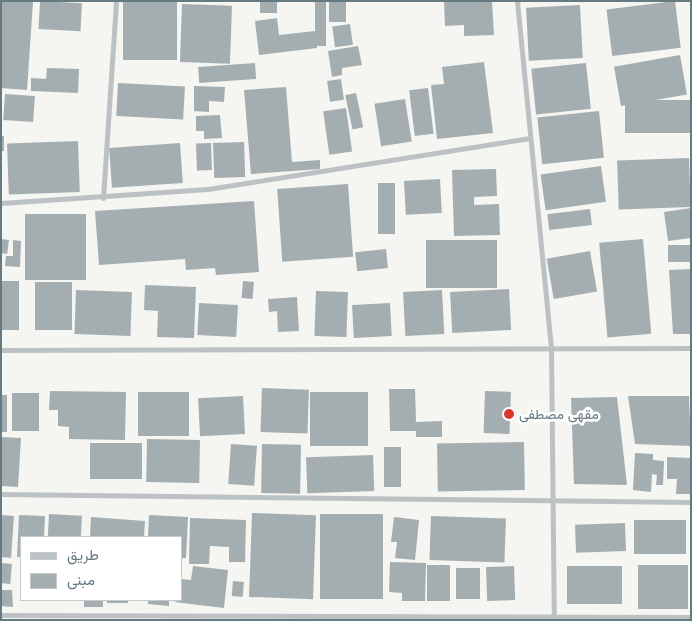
<!DOCTYPE html>
<meta charset="utf-8">
<style>
body{margin:0}
#map{position:relative;width:692px;height:621px;overflow:hidden;background:#f5f5f2;font-family:"Open Sans",Vazirmatn,sans-serif}
div>[style]{position:absolute}
[style*='--x']{left:calc(var(--x)*1px);top:calc(var(--y)*1px);width:calc(var(--w)*1px);rotate:calc(var(--a)*1deg)}
.building>*{inset:0;background:#a4aeb1;transform-origin:0 0}
.minor>*{height:5px;margin:-2.5px;padding:0 2.5px;transform-origin:2.5px;border-radius:2.5px;background:#bcc2c4}
.dots>*{width:14px;height:14px;translate:-50% -50%;box-sizing:border-box;border:2px solid #fff;border-radius:50%}
span{translate:-50% -50%;white-space:nowrap;text-align:center;line-height:1.15;-webkit-text-stroke:5px #fff;paint-order:stroke}
.poi-label{font-size:14px;color:#667a81}
.left{translate:0 -50%;text-align:left}
.frame{position:absolute;inset:0;border:2px solid #667a81;pointer-events:none}
.legend{position:absolute;left:20px;top:536px;width:162px;height:65px;box-sizing:border-box;background:#fff;border:1px solid #c2cacd;margin:0;padding:6px 9px;list-style:none;font-size:15px;color:#667a81}
.legend li{display:flex;align-items:center;gap:10px;height:25px}
.legend b{width:25px;border:1px solid #c2cacd}
</style>
<div id="map">
<div class="building">
<div style="clip-path:polygon(1px 1px,33px 2px,27px 90px,1px 88px)"></div>
<div style="left:40px;top:1px;width:42px;height:28px;rotate:3deg"></div>
<div style="left:123px;top:1px;width:54px;height:59px"></div>
<div style="left:260px;top:1px;width:17px;height:12px"></div>
<div style="left:315px;top:1px;width:11px;height:45px"></div>
<div style="left:329px;top:1px;width:17px;height:21px"></div>
<div style="clip-path:polygon(444px 1px,492px 1px,494px 35px,464px 36px,464px 25px,445px 26px)"></div>
<div style="left:675px;top:1px;width:47px;height:69px;rotate:83deg"></div>
<div style="left:182px;top:4px;width:50px;height:58px;rotate:2deg"></div>
<div style="left:580px;top:5px;width:53px;height:54px;rotate:87deg"></div>
<div style="clip-path:polygon(277px 18px,279px 35px,315px 31px,317px 48px,259px 55px,255px 21px)"></div>
<div style="left:350px;top:24px;width:21px;height:18px;rotate:82deg"></div>
<div style="clip-path:polygon(358px 46px,362px 65px,342px 68px,342px 75px,332px 77px,328px 51px)"></div>
<div style="left:680px;top:55px;width:40px;height:67px;rotate:80deg"></div>
<div style="clip-path:polygon(484px 62px,493px 133px,437px 139px,431px 85px,444px 84px,442px 67px)"></div>
<div style="left:255px;top:63px;width:16px;height:57px;rotate:86deg"></div>
<div style="left:586px;top:63px;width:46px;height:55px;rotate:84deg"></div>
<div style="clip-path:polygon(47px 68px,79px 69px,78px 93px,31px 91px,31px 78px,46px 79px)"></div>
<div style="left:341px;top:79px;width:21px;height:14px;rotate:82deg"></div>
<div style="left:118px;top:83px;width:67px;height:33px;rotate:3deg"></div>
<div style="clip-path:polygon(194px 86px,225px 87px,224px 102px,209px 101px,209px 112px,194px 111px)"></div>
<div style="clip-path:polygon(286px 87px,292px 162px,320px 160px,320px 169px,251px 174px,244px 90px)"></div>
<div style="left:428px;top:88px;width:46px;height:19px;rotate:83deg"></div>
<div style="left:356px;top:93px;width:35px;height:11px;rotate:78deg"></div>
<div style="left:5px;top:94px;width:30px;height:26px;rotate:4deg"></div>
<div style="left:405px;top:99px;width:43px;height:31px;rotate:81deg"></div>
<div style="left:691px;top:100px;width:33px;height:66px;rotate:90deg"></div>
<div style="left:346px;top:108px;width:44px;height:23px;rotate:82deg"></div>
<div style="left:599px;top:111px;width:47px;height:62px;rotate:84deg"></div>
<div style="clip-path:polygon(220px 115px,222px 138px,204px 139px,204px 131px,196px 131px,196px 116px)"></div>
<div style="left:1px;top:136px;width:3px;height:15px"></div>
<div style="left:78px;top:141px;width:51px;height:71px;rotate:88deg"></div>
<div style="left:244px;top:142px;width:35px;height:31px;rotate:88deg"></div>
<div style="left:180px;top:143px;width:40px;height:71px;rotate:86deg"></div>
<div style="left:211px;top:143px;width:27px;height:15px;rotate:88deg"></div>
<div style="left:689px;top:158px;width:49px;height:72px;rotate:88deg"></div>
<div style="left:601px;top:166px;width:36px;height:61px;rotate:82deg"></div>
<div style="clip-path:polygon(496px 169px,497px 196px,474px 197px,474px 205px,499px 204px,500px 235px,454px 236px,452px 170px)"></div>
<div style="left:440px;top:179px;width:34px;height:36px;rotate:87deg"></div>
<div style="left:378px;top:183px;width:17px;height:51px"></div>
<div style="left:348px;top:184px;width:73px;height:71px;rotate:86deg"></div>
<div style="clip-path:polygon(254px 201px,259px 272px,216px 275px,215px 268px,186px 270px,185px 259px,99px 265px,95px 211px)"></div>
<div style="clip-path:polygon(691px 208px,691px 238px,668px 241px,664px 212px)"></div>
<div style="left:590px;top:209px;width:16px;height:43px;rotate:83deg"></div>
<div style="left:25px;top:214px;width:61px;height:66px"></div>
<div style="left:1px;top:239px;width:8px;height:14px;rotate:7deg"></div>
<div style="left:643px;top:239px;width:95px;height:44px;rotate:85deg"></div>
<div style="clip-path:polygon(13px 240px,21px 241px,20px 267px,5px 266px,6px 256px,13px 256px)"></div>
<div style="left:426px;top:240px;width:71px;height:48px"></div>
<div style="left:691px;top:245px;width:17px;height:23px;rotate:90deg"></div>
<div style="left:386px;top:249px;width:19px;height:31px;rotate:84deg"></div>
<div style="left:590px;top:251px;width:41px;height:44px;rotate:80deg"></div>
<div style="clip-path:polygon(691px 269px,691px 334px,673px 334px,669px 270px)"></div>
<div style="left:1px;top:281px;width:18px;height:49px"></div>
<div style="left:243px;top:281px;width:11px;height:17px;rotate:5deg"></div>
<div style="left:35px;top:282px;width:37px;height:48px"></div>
<div style="clip-path:polygon(145px 285px,196px 287px,194px 338px,157px 337px,158px 311px,144px 310px)"></div>
<div style="left:509px;top:289px;width:41px;height:59px;rotate:87deg"></div>
<div style="left:76px;top:290px;width:56px;height:44px;rotate:2deg"></div>
<div style="left:442px;top:290px;width:44px;height:39px;rotate:87deg"></div>
<div style="left:316px;top:291px;width:32px;height:45px;rotate:2deg"></div>
<div style="clip-path:polygon(297px 297px,299px 331px,278px 332px,277px 311px,269px 312px,268px 299px)"></div>
<div style="left:199px;top:303px;width:39px;height:32px;rotate:3deg"></div>
<div style="left:390px;top:303px;width:33px;height:38px;rotate:87deg"></div>
<div style="left:262px;top:388px;width:47px;height:44px;rotate:2deg"></div>
<div style="clip-path:polygon(389px 389px,415px 389px,416px 422px,442px 421px,442px 437px,416px 437px,416px 431px,390px 431px)"></div>
<div style="clip-path:polygon(50px 391px,126px 392px,125px 440px,69px 439px,69px 427px,58px 426px,58px 410px,49px 410px)"></div>
<div style="left:485px;top:391px;width:26px;height:42px;rotate:2deg"></div>
<div style="left:138px;top:392px;width:51px;height:44px"></div>
<div style="left:310px;top:392px;width:58px;height:54px"></div>
<div style="left:39px;top:393px;width:38px;height:27px;rotate:90deg"></div>
<div style="left:1px;top:395px;width:6px;height:37px"></div>
<div style="left:243px;top:396px;width:38px;height:45px;rotate:87deg"></div>
<div style="clip-path:polygon(628px 396px,689px 396px,691px 446px,635px 444px)"></div>
<div style="clip-path:polygon(617px 397px,627px 485px,574px 484px,571px 398px)"></div>
<div style="clip-path:polygon(1px 437px,21px 438px,18px 487px,1px 486px)"></div>
<div style="left:147px;top:439px;width:53px;height:43px;rotate:1deg"></div>
<div style="left:524px;top:442px;width:48px;height:87px;rotate:89deg"></div>
<div style="left:90px;top:443px;width:52px;height:36px"></div>
<div style="left:231px;top:444px;width:26px;height:40px;rotate:4deg"></div>
<div style="left:262px;top:444px;width:39px;height:49px;rotate:1deg"></div>
<div style="left:384px;top:447px;width:17px;height:40px"></div>
<div style="clip-path:polygon(635px 453px,653px 454px,653px 460px,664px 461px,663px 485px,656px 485px,657px 475px,652px 474px,651px 492px,633px 490px)"></div>
<div style="left:373px;top:455px;width:36px;height:67px;rotate:88deg"></div>
<div style="clip-path:polygon(667px 457px,691px 458px,691px 494px,676px 494px,677px 479px,667px 479px)"></div>
<div style="left:252px;top:513px;width:64px;height:84px;rotate:2deg"></div>
<div style="left:49px;top:514px;width:33px;height:23px;rotate:3deg"></div>
<div style="left:320px;top:514px;width:63px;height:85px"></div>
<div style="left:1px;top:515px;width:13px;height:42px;rotate:4deg"></div>
<div style="clip-path:polygon(19px 515px,45px 516px,44px 537px,21px 537px,21px 557px,17px 557px)"></div>
<div style="clip-path:polygon(149px 515px,188px 517px,186px 558px,181px 558px,181px 537px,148px 537px)"></div>
<div style="left:431px;top:516px;width:75px;height:44px;rotate:2deg"></div>
<div style="clip-path:polygon(91px 517px,145px 521px,144px 537px,90px 537px)"></div>
<div style="clip-path:polygon(394px 517px,419px 520px,415px 560px,395px 558px,397px 542px,391px 542px)"></div>
<div style="clip-path:polygon(190px 518px,246px 520px,245px 562px,229px 562px,229px 547px,210px 546px,209px 564px,189px 564px)"></div>
<div style="left:686px;top:520px;width:34px;height:52px;rotate:90deg"></div>
<div style="left:625px;top:523px;width:28px;height:50px;rotate:88deg"></div>
<div style="clip-path:polygon(390px 562px,426px 563px,425px 601px,402px 601px,402px 593px,389px 592px)"></div>
<div style="left:1px;top:563px;width:11px;height:20px;rotate:5deg"></div>
<div style="left:427px;top:565px;width:23px;height:36px"></div>
<div style="left:638px;top:565px;width:50px;height:44px"></div>
<div style="clip-path:polygon(193px 566px,228px 570px,224px 608px,174px 602px,181px 600px,181px 579px,191px 580px)"></div>
<div style="left:514px;top:566px;width:34px;height:28px;rotate:88deg"></div>
<div style="left:567px;top:566px;width:55px;height:38px"></div>
<div style="left:456px;top:568px;width:24px;height:31px"></div>
<div style="left:233px;top:581px;width:11px;height:15px;rotate:5deg"></div>
<div style="clip-path:polygon(1px 590px,12px 590px,13px 607px,1px 606px)"></div>
<div style="left:84px;top:600px;width:19px;height:7px"></div>
<div style="left:107px;top:600px;width:21px;height:3px"></div>
<div style="clip-path:polygon(148px 600px,169px 600px,169px 606px,148px 604px)"></div>
</div>
<div class="minor">
<div style="--x:517;--y:1;--w:349;--a:84.4"></div>
<div style="--x:551;--y:348;--w:271;--a:89.4"></div>
<div style="--x:103;--y:198;--w:197;--a:-86.2"></div>
<div style="--x:1;--y:203;--w:207;--a:-3.9"></div>
<div style="--x:208;--y:189;--w:326;--a:-9"></div>
<div style="--x:1;--y:350;--w:690;--a:-0.17"></div>
<div style="--x:1;--y:494;--w:690;--a:0.66"></div>
<div style="--x:1;--y:615;--w:690;--a:0.17"></div>
</div>
<div class="dots">
<div style="left:509px;top:414px;background:#d9362f"></div>
</div>
<div class="poi-label">
<span class="left" style="left:519px;top:414px">مقهى مصطفى</span>
</div>
<div class="frame"></div>
<ul class="legend">
<li><b style="height:6px;background:#bcc2c4"></b>طريق</li>
<li><b style="height:14px;background:#a4aeb1"></b>مبنى</li>
</ul>
</div>
